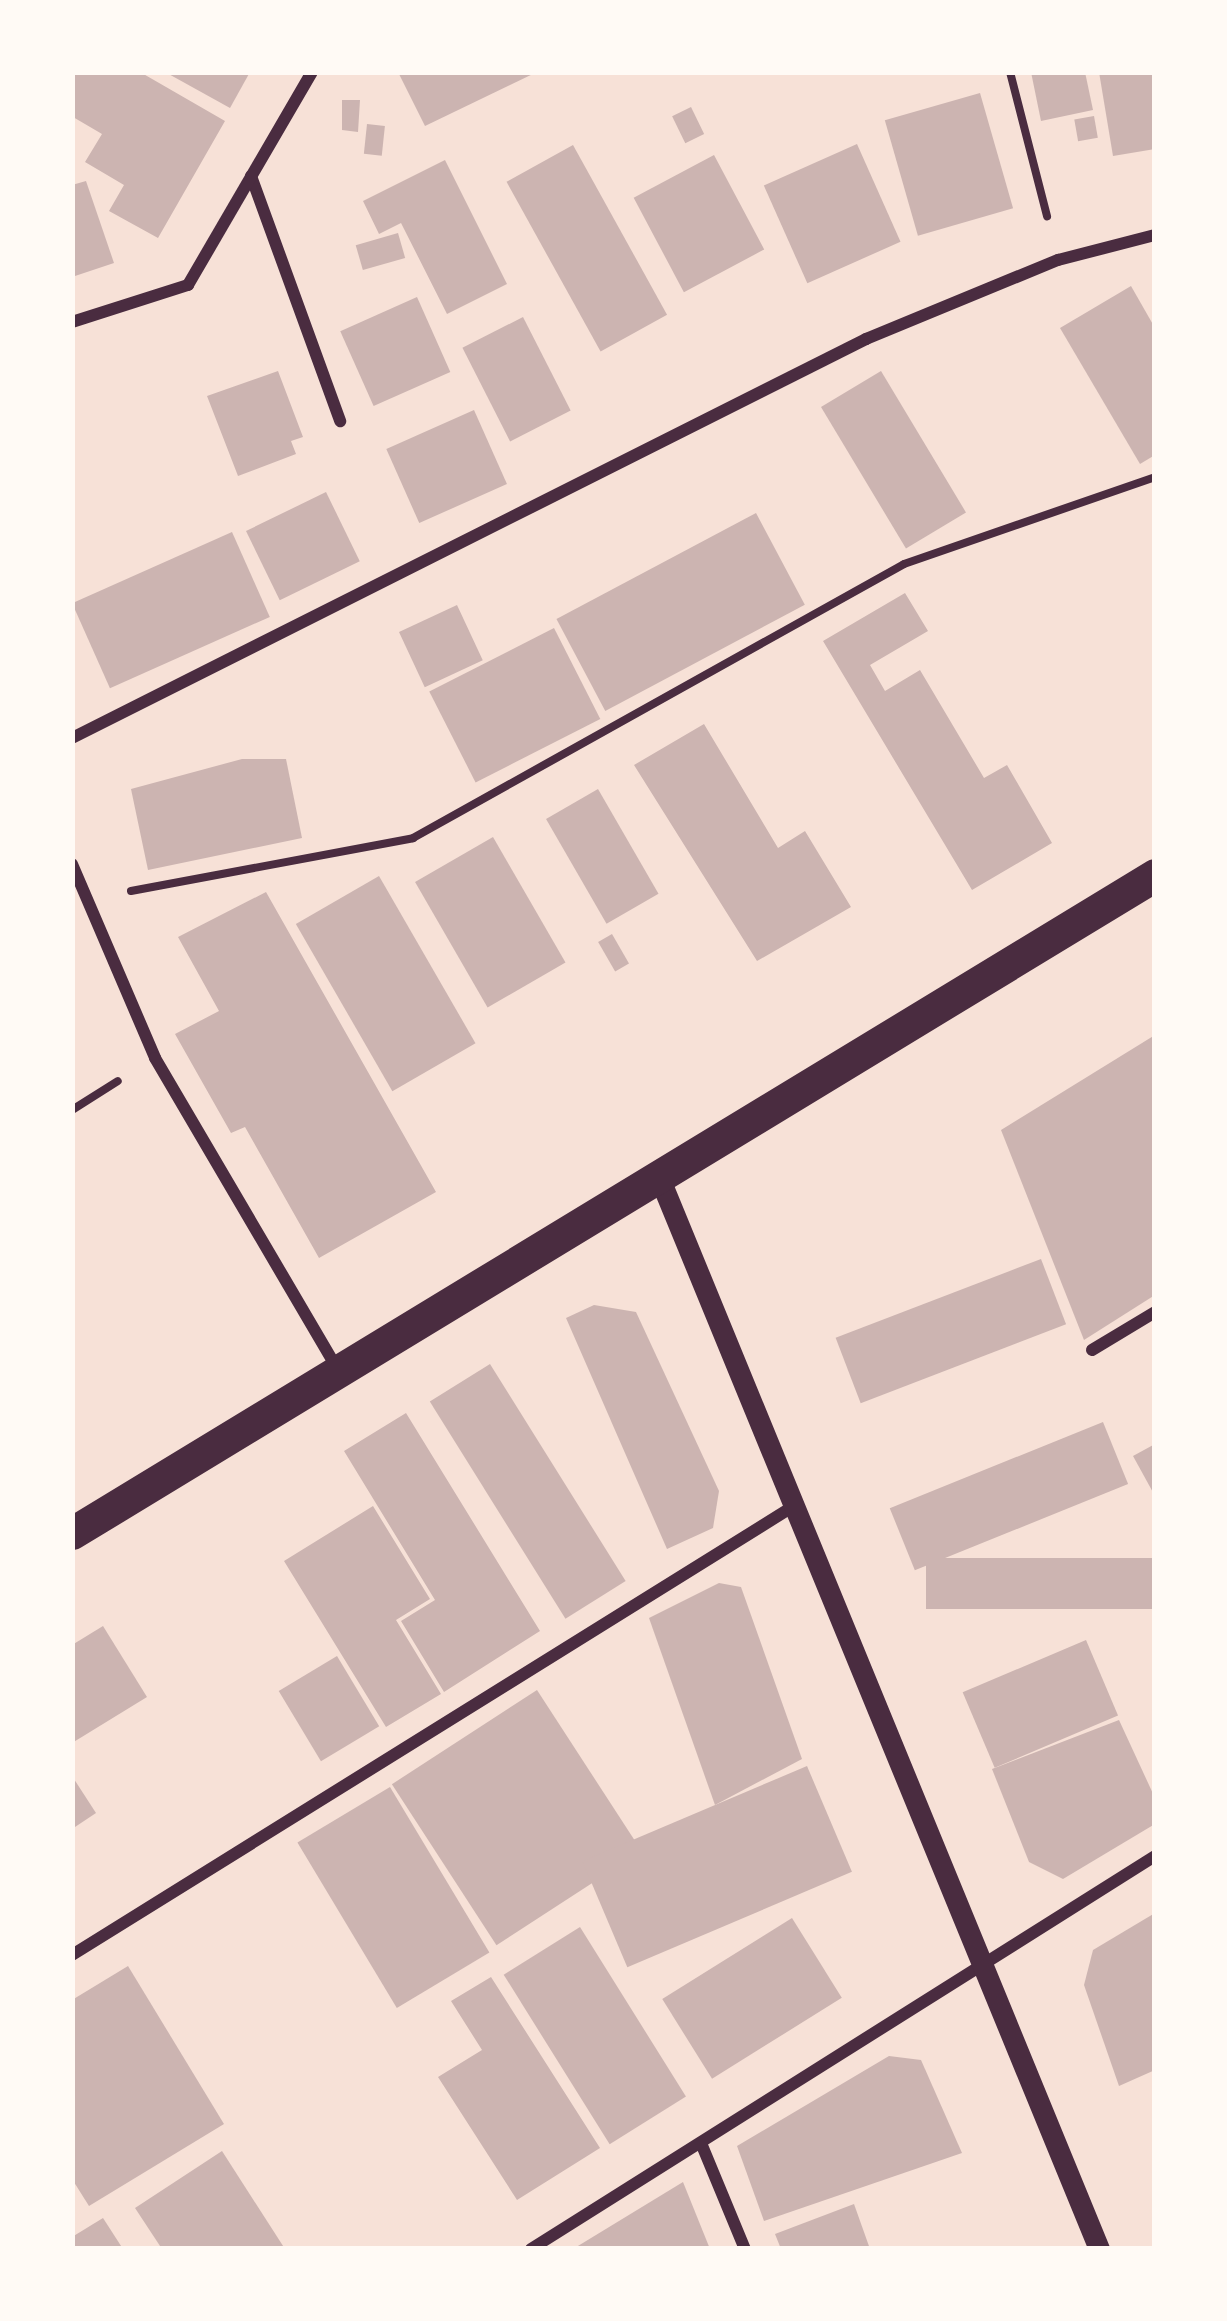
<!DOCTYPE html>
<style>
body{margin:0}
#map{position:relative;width:1227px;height:2321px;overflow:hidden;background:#f7e1d7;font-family:"DejaVu Sans",sans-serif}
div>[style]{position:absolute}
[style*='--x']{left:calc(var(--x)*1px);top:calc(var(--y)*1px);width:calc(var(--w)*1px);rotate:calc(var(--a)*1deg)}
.building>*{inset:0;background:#ccb4b1;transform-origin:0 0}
.path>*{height:8px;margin:-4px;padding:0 4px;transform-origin:4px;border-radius:4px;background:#4a2c40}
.minor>*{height:12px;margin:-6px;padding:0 6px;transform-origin:6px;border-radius:6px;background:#4a2c40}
.tertiary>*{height:21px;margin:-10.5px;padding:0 10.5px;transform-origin:10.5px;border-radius:10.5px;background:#4a2c40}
.trunk>*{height:33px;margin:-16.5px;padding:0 16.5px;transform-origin:16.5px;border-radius:16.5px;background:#4a2c40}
span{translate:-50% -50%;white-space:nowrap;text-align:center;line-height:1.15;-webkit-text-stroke:10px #fffaf5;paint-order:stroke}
.frame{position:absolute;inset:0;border:75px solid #fffaf5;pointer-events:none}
</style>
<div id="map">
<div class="building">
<div style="clip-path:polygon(72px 72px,140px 72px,225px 121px,158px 238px,109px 211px,124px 185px,85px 162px,102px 134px,73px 117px)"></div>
<div style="clip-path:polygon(165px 72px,250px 72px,230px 108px)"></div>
<div style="clip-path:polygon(398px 72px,537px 72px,425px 126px)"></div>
<div style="clip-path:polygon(1031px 72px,1085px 72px,1093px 110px,1041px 121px)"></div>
<div style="clip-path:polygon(1099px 72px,1155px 72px,1155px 149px,1113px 156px)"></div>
<div style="left:980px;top:93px;width:120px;height:99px;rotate:74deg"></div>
<div style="clip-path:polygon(342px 100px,360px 100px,358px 132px,342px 130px)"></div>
<div style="left:691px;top:107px;width:30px;height:21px;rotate:64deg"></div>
<div style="left:1094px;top:116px;width:22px;height:20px;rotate:80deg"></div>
<div style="left:367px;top:124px;width:18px;height:30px;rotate:6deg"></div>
<div style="left:857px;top:144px;width:107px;height:102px;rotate:66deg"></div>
<div style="left:573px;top:145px;width:194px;height:76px;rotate:61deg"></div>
<div style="left:714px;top:155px;width:107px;height:91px;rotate:62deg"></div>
<div style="clip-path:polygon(445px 160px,507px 284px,447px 314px,401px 223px,379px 234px,363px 201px)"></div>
<div style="clip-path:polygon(86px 181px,114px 263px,72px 277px,72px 185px)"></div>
<div style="left:398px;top:233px;width:26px;height:44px;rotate:74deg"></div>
<div style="clip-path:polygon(1131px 286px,1155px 328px,1155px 455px,1140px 464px,1060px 328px)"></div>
<div style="left:417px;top:297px;width:82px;height:84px;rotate:66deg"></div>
<div style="left:523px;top:317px;width:105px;height:68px;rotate:63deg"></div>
<div style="clip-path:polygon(278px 371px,303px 437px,291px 441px,296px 454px,238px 476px,207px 396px)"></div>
<div style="left:881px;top:371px;width:165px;height:70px;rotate:59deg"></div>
<div style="left:474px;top:410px;width:81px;height:96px;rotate:66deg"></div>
<div style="left:326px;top:492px;width:77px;height:89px;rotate:64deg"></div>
<div style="left:756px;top:513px;width:104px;height:226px;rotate:62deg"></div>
<div style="left:232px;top:532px;width:93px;height:175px;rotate:66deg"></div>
<div style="clip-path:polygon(905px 593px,928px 631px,870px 665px,885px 691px,920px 670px,984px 778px,1007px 765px,1052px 843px,972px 890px,823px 641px)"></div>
<div style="left:457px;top:605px;width:61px;height:64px;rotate:65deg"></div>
<div style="left:554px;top:628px;width:102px;height:140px;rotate:63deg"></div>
<div style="clip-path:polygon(704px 724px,778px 848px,805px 831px,851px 907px,757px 961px,634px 765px)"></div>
<div style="clip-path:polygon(242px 759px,286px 759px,302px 838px,148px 870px,131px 789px)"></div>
<div style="left:598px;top:789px;width:121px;height:60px;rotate:60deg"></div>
<div style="left:493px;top:837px;width:145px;height:90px;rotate:60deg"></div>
<div style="left:379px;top:876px;width:193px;height:96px;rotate:60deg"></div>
<div style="clip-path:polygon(266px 892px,436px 1192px,319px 1258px,245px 1127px,231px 1133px,175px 1034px,219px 1011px,178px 937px)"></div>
<div style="left:612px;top:934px;width:34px;height:16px;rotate:60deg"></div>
<div style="clip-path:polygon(1155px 1035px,1155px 1295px,1084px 1340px,1001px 1130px)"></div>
<div style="left:1041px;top:1259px;width:70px;height:220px;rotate:69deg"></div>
<div style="clip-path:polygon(594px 1305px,636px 1312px,719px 1491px,713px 1528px,667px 1549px,566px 1318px)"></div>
<div style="left:490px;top:1364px;width:256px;height:71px;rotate:58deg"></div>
<div style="clip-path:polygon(406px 1413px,540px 1631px,444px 1692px,401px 1621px,435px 1600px,344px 1451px)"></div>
<div style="left:1103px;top:1422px;width:67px;height:230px;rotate:68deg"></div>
<div style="clip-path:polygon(1155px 1444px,1155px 1496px,1133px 1456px)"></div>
<div style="clip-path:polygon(373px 1506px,430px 1599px,396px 1620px,441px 1694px,386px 1727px,284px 1561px)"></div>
<div style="left:1155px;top:1558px;width:51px;height:229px;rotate:90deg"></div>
<div style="clip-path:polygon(719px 1583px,741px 1587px,802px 1759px,715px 1805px,649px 1618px)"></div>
<div style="clip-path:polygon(103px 1626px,147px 1697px,72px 1743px,72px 1645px)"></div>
<div style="left:1086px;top:1640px;width:82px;height:134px;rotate:67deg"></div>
<div style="left:337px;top:1656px;width:82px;height:68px;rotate:59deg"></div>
<div style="left:537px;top:1690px;width:192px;height:173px;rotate:57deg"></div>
<div style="clip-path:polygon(1119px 1720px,1155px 1798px,1155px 1824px,1063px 1879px,1029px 1862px,992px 1769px)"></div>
<div style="left:807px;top:1766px;width:115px;height:244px;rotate:67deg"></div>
<div style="clip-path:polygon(72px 1776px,96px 1813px,72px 1829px)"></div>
<div style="left:390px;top:1787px;width:193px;height:108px;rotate:59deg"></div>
<div style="clip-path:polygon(1155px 1913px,1155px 2070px,1119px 2086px,1084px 1985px,1093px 1950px)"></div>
<div style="left:792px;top:1918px;width:94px;height:153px;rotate:58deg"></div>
<div style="left:580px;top:1927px;width:200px;height:90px;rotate:58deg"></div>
<div style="clip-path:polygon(128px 1966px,224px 2124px,89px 2206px,72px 2179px,72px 2000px)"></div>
<div style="clip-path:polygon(491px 1977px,600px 2148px,517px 2200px,438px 2077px,482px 2050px,451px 2001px)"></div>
<div style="clip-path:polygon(889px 2056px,921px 2060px,962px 2153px,764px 2221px,737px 2146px)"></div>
<div style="clip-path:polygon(222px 2151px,285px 2249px,162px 2249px,135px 2208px)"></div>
<div style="clip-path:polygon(683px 2182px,710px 2249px,573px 2249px)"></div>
<div style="clip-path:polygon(854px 2204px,870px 2249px,781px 2249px,775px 2234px)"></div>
<div style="clip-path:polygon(103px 2218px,123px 2249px,72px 2249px,72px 2237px)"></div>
</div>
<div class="path">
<div style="--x:1010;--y:72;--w:149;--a:75.6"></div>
<div style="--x:131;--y:891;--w:287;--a:-10.6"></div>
<div style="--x:413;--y:838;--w:562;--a:-29.16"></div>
<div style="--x:904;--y:564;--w:266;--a:-19.1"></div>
<div style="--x:72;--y:1110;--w:54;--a:-32.2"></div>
</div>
<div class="minor">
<div style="--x:251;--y:176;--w:261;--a:70"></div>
<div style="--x:72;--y:322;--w:122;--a:-17.7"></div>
<div style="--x:188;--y:285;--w:246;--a:-59.8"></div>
<div style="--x:72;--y:738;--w:889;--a:-26.68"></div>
<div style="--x:866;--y:339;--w:208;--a:-22.4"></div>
<div style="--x:1058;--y:260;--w:100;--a:-14.5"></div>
<div style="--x:72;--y:864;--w:211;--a:66.8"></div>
<div style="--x:155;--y:1058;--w:362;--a:59.6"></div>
<div style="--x:1092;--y:1350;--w:74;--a:-31.1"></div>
<div style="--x:72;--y:1955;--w:854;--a:-31.88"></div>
<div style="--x:701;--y:2143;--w:115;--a:67.5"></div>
<div style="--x:531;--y:2249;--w:737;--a:-32.2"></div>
</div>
<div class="tertiary">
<div style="--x:659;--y:1177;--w:1159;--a:67.68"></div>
</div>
<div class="trunk">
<div style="--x:72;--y:1533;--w:1267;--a:-31.28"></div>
</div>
<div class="frame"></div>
</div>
